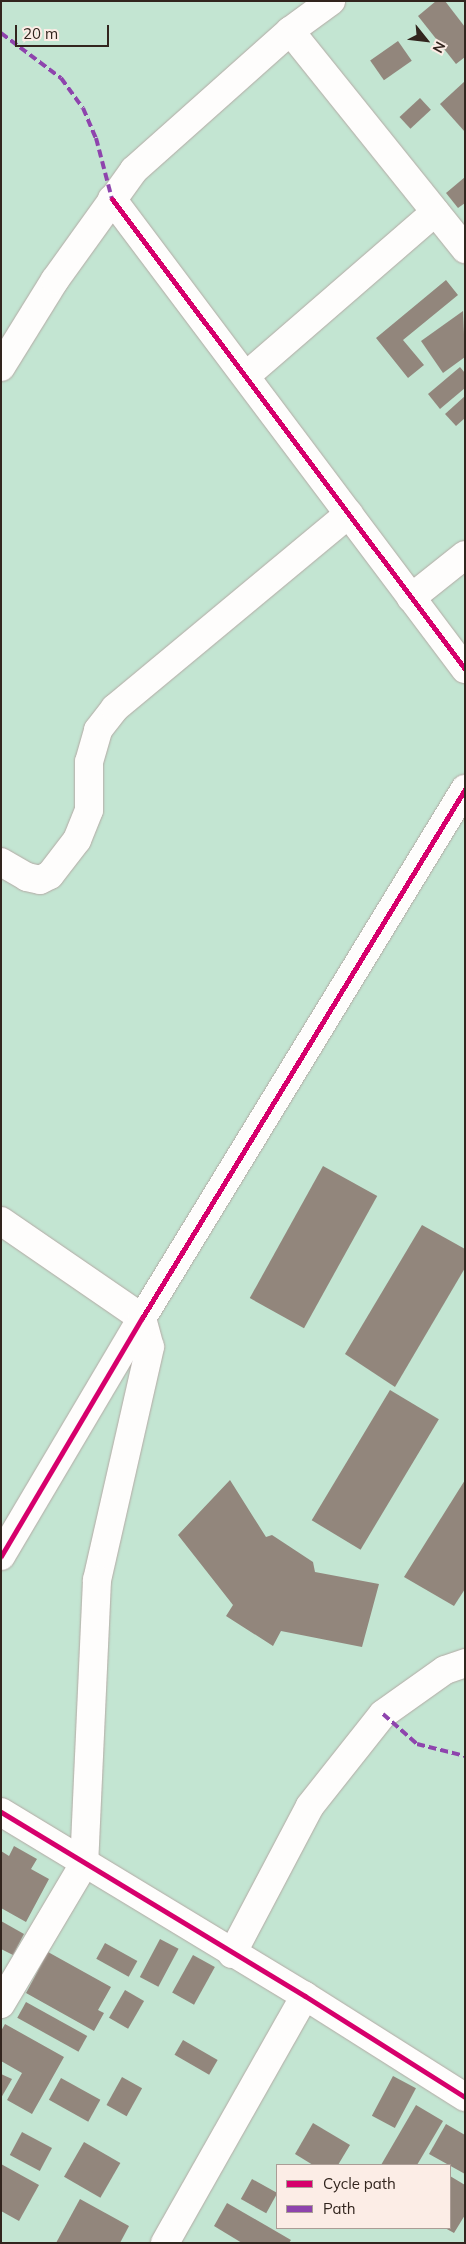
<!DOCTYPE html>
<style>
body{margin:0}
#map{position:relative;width:466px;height:2244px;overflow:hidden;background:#f7efeb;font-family:Mulish,sans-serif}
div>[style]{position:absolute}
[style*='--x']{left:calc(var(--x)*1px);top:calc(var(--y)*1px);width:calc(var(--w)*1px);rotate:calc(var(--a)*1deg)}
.green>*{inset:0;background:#c3e5d2}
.building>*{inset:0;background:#92867c;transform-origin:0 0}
.roads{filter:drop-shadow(0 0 1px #b3a9a4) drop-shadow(0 0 1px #b3a9a4)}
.street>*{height:28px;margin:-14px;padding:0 14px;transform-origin:14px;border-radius:14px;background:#fefdfc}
.quiet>*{height:4px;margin-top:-2px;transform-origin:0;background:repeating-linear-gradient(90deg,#8e44ad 0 8px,transparent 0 12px)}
.cycleway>*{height:5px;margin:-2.5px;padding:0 2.5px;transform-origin:2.5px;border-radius:2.5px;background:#d6006c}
span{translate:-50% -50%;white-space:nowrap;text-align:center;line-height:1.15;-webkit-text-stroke:5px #fcede6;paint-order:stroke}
.frame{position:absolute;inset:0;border:2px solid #32251e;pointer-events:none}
.legend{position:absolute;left:276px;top:2164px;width:175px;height:65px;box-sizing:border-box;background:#fcede6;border:1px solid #ab9d96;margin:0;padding:6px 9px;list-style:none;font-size:15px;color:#32251e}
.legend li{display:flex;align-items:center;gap:10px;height:25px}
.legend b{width:25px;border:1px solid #ab9d96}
.north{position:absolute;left:401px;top:15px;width:50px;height:50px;-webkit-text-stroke:4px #fcede6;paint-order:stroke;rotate:119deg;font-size:14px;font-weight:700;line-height:20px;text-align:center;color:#32251e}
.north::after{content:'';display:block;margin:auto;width:18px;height:22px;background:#32251e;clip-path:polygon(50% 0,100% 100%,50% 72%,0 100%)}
.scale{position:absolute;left:15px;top:25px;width:94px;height:22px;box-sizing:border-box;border:2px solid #32251e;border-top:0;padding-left:6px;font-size:15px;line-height:18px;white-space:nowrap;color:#32251e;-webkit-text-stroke:4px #fcede6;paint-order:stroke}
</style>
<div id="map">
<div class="green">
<div style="clip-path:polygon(evenodd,1px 1px,465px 1px,465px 2243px,1px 2243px,1px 1px,277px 2165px,450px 2165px,450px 2228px,277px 2228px,277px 2165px)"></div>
</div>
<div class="building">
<div style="clip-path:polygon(436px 1px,445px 1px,465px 27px,465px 57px,456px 64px,418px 16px)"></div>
<div style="left:398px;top:41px;width:24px;height:34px;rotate:55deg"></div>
<div style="clip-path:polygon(465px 81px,465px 132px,440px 104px)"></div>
<div style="left:420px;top:98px;width:16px;height:28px;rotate:47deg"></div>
<div style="clip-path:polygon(465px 177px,465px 203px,458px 208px,446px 193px)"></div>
<div style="clip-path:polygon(446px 280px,458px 295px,403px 340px,424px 365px,408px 378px,376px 338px)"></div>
<div style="clip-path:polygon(463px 311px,465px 357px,443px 373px,421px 341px)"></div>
<div style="clip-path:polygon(460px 367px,465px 373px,465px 388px,440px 409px,428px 394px)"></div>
<div style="clip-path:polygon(465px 396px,465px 418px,456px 426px,445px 414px)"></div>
<div style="left:323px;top:1166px;width:62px;height:151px;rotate:29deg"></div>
<div style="clip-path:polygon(422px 1225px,465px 1249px,465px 1268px,395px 1387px,345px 1354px)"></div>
<div style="left:390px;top:1390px;width:57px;height:152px;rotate:31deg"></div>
<div style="clip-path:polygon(230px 1480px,266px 1537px,272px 1535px,313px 1562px,315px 1572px,379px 1584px,362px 1647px,281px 1631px,273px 1646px,226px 1616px,233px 1605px,178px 1535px)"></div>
<div style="clip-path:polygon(465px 1480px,465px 1589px,454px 1606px,404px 1577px)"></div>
<div style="clip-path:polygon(14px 1846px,37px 1859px,31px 1869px,49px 1879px,26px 1922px,1px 1908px,1px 1851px,9px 1856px)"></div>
<div style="clip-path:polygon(1px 1921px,24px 1934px,13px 1955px,1px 1949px)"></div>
<div style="left:160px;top:1939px;width:21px;height:43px;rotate:28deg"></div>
<div style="left:105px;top:1943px;width:37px;height:18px;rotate:29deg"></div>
<div style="clip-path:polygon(48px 1952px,111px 1987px,98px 2010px,104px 2013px,94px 2031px,26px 1993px)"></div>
<div style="left:193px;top:1955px;width:25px;height:43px;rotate:29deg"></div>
<div style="left:125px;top:1990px;width:22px;height:32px;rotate:30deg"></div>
<div style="left:26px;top:2002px;width:70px;height:18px;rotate:29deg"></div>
<div style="clip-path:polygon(5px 2024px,64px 2057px,32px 2114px,7px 2100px,22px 2073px,1px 2061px,1px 2031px)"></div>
<div style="left:183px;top:2040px;width:40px;height:17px;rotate:30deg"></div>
<div style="clip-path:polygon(1px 2074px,12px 2079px,1px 2098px)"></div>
<div style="left:393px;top:2076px;width:26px;height:45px;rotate:28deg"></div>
<div style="left:122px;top:2077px;width:23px;height:32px;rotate:29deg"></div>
<div style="left:61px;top:2078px;width:45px;height:25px;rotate:29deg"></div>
<div style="clip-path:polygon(416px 2105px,443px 2121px,417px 2165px,381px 2165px)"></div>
<div style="clip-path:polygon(313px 2123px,350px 2145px,338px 2165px,313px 2165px,295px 2154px)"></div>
<div style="clip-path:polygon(446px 2124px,465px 2135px,465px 2174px,429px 2154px)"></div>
<div style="left:22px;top:2132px;width:34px;height:26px;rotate:28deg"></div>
<div style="left:84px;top:2142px;width:42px;height:40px;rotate:30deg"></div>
<div style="clip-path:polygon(1px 2164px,39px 2185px,19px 2221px,1px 2211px)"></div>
<div style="clip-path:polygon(450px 2176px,465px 2185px,465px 2215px,454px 2233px,445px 2228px,450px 2228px)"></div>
<div style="left:252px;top:2179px;width:29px;height:23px;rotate:29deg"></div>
<div style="clip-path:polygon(80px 2199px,129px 2226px,120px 2243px,56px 2243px)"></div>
<div style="clip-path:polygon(227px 2203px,291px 2240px,289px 2243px,242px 2243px,214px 2226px)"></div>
</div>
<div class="roads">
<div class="street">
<div style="--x:290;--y:31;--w:280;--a:51.2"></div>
<div style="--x:112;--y:199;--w:588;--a:53.09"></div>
<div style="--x:1;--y:367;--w:102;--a:-58.2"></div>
<div style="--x:55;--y:280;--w:135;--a:-54.3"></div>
<div style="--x:134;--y:170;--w:209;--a:-41.7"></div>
<div style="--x:290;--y:31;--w:51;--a:-36.2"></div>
<div style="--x:247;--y:375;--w:249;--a:-40.9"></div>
<div style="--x:411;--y:598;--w:69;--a:-38.5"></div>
<div style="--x:1;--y:862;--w:30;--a:30"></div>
<div style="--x:27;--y:877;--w:13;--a:13"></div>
<div style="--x:40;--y:880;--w:11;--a:-27"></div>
<div style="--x:50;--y:875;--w:44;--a:-52.4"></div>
<div style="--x:77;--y:840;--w:32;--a:-68"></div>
<div style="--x:89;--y:810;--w:48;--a:-90"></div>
<div style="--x:89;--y:762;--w:33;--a:-74"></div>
<div style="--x:98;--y:730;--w:28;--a:-52"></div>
<div style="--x:115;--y:708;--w:304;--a:-39.7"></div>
<div style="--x:1;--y:1221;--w:171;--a:34.5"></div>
<div style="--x:142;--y:1318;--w:30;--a:75"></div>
<div style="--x:150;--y:1347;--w:239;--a:102.8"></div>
<div style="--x:97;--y:1580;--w:284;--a:92.6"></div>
<div style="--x:84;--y:1864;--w:163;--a:120.7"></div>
<div style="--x:1;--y:1556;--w:277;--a:-59.4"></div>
<div style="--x:142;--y:1318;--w:620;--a:-58.59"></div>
<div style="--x:1;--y:1812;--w:355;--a:31.2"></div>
<div style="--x:305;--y:1996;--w:189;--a:32.3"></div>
<div style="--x:232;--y:1954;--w:167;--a:-62.2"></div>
<div style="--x:310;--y:1806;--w:117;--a:-51.6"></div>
<div style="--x:383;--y:1714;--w:76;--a:-35.4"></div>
<div style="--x:445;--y:1670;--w:21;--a:-19"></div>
<div style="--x:165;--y:2243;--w:284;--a:-60.5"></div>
</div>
</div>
<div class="quiet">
<div style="--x:1;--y:33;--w:75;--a:36.9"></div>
<div style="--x:61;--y:78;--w:37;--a:54"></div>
<div style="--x:83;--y:108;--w:33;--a:67"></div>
<div style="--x:96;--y:138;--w:63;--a:75.3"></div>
<div style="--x:383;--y:1714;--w:45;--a:41.4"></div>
<div style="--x:417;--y:1744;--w:49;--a:14"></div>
</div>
<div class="cycleway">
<div style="--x:112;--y:199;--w:588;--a:53.09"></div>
<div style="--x:1;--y:1556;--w:277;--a:-59.4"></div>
<div style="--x:142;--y:1318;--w:620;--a:-58.59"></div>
<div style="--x:1;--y:1812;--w:355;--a:31.2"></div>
<div style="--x:305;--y:1996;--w:189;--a:32.3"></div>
</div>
<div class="frame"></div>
<ul class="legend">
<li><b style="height:6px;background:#d6006c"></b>Cycle path</li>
<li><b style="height:6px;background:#8e44ad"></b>Path</li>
</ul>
<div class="north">N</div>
<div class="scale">20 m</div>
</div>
